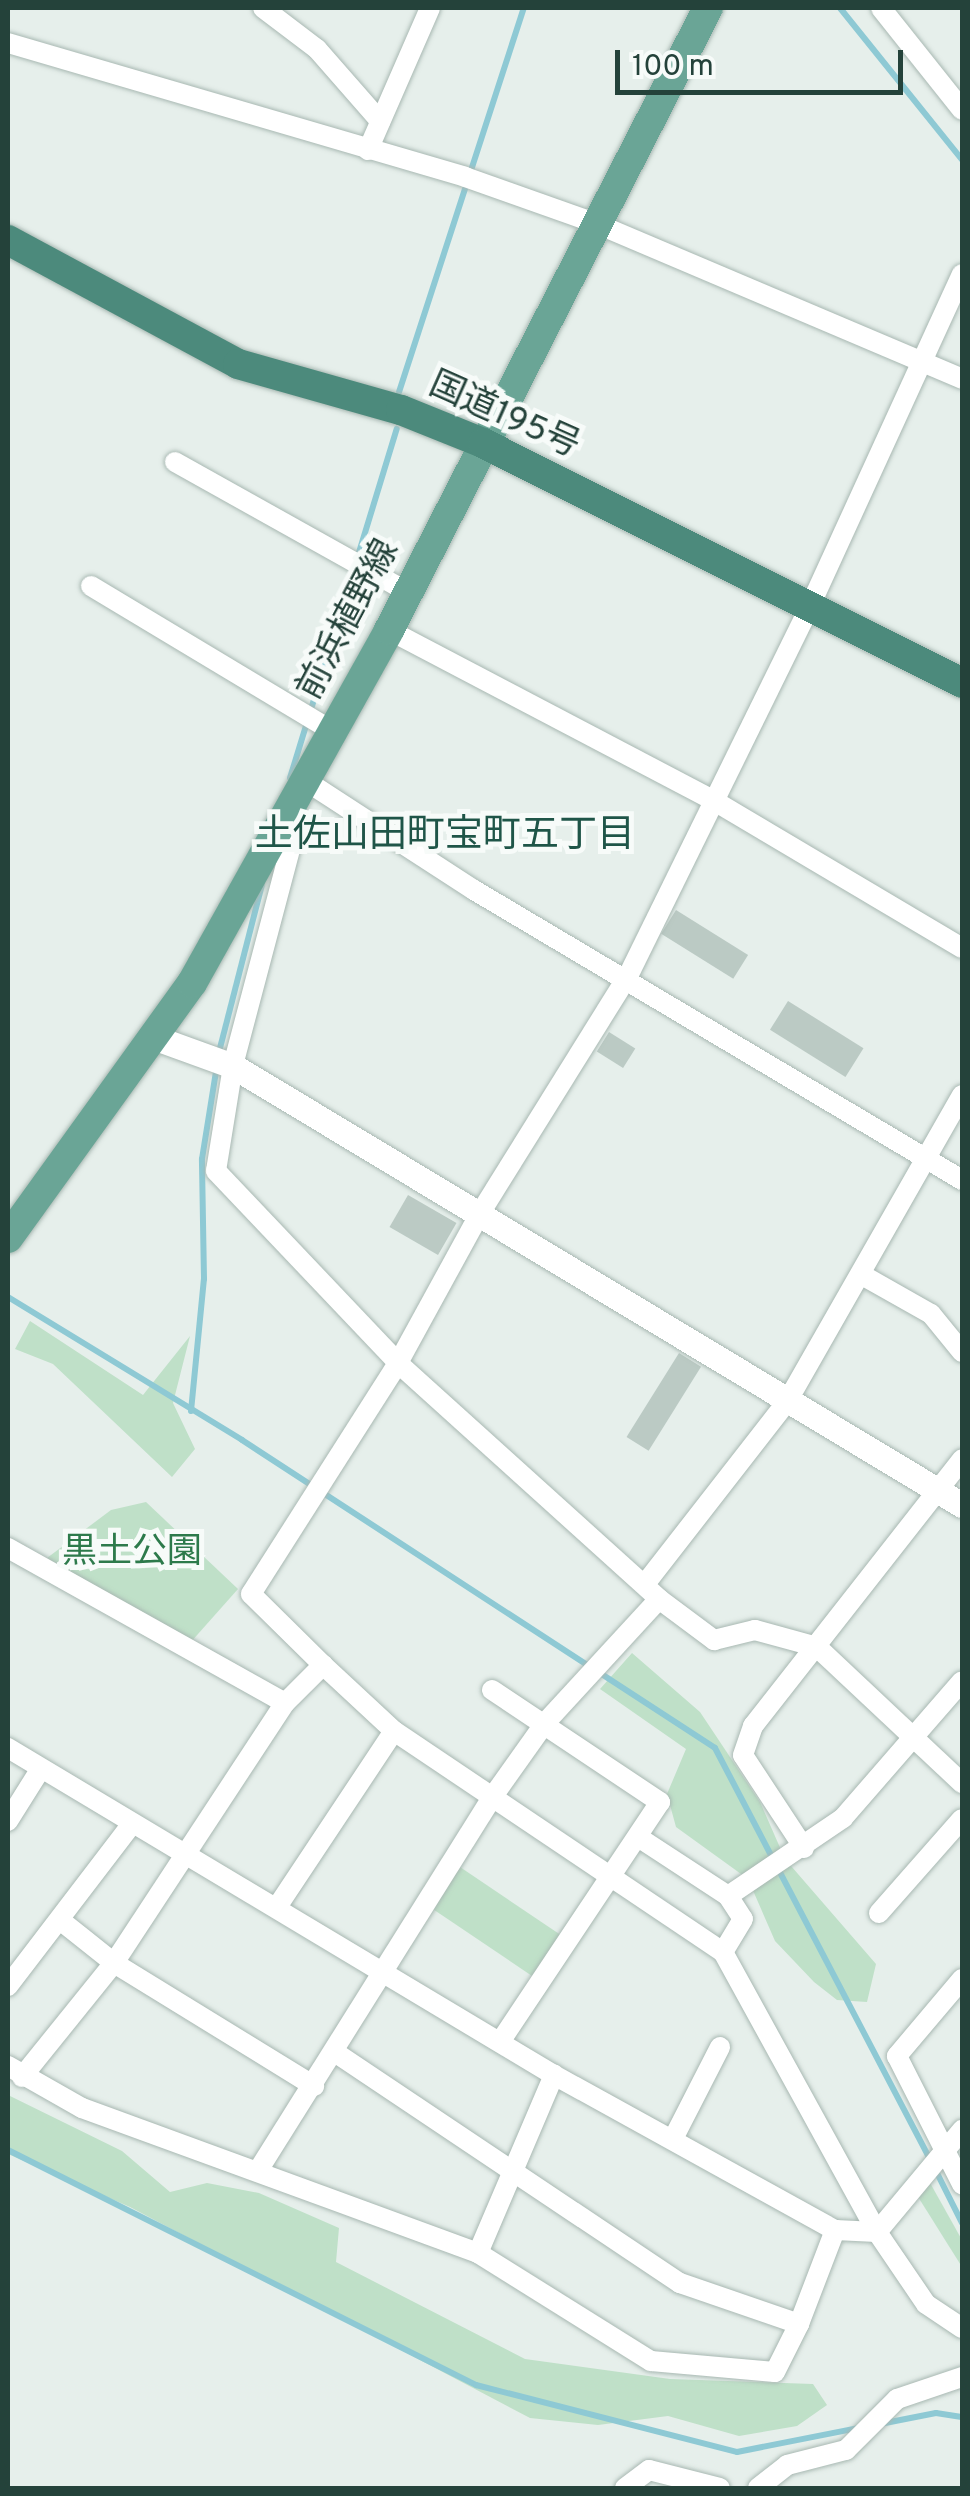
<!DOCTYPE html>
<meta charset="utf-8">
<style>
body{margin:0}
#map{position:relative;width:970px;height:2496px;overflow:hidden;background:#e6efeb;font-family:Overpass,"Noto Sans JP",sans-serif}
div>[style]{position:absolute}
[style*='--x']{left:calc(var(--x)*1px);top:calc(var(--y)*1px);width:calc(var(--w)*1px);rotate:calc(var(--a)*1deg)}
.green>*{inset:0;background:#bfe0c8;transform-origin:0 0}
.stream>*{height:6px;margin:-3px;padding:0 3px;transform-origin:3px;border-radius:3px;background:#8ec9d4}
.building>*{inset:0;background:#bbcac4;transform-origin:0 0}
.roads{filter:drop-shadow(0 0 2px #a8b8b2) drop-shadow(0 0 2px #a8b8b2)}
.minor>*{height:20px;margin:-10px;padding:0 10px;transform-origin:10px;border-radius:10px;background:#fff}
.tertiary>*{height:25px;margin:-12.5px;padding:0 12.5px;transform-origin:12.5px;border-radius:12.5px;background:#fff}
.primary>*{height:30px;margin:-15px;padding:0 15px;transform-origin:15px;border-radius:15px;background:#6aa596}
.trunk>*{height:30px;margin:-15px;padding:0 15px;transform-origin:15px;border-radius:15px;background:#4c8a7c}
span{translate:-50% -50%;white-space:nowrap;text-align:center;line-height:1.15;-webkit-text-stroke:10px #f7fbf9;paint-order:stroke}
.street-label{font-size:35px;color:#24423a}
.park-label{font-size:35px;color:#2d7a4b}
.neighbourhood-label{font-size:38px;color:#1f5548}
.frame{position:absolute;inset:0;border:10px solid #24423a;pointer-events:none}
.scale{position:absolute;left:615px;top:50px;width:288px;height:45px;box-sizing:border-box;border:5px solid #24423a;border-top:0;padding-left:12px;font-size:30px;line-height:35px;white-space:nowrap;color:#24423a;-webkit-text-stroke:8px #f7fbf9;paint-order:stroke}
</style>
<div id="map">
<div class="green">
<div style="clip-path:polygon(30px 1321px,143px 1395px,190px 1336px,173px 1403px,195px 1449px,172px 1477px,53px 1364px,15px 1349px)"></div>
<div style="clip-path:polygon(146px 1502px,238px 1589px,190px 1643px,47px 1558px,111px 1510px)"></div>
<div style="clip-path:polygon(632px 1653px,700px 1712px,760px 1802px,785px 1859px,876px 1964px,867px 2002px,837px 2000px,814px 1982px,775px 1941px,748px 1879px,676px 1827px,667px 1794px,686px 1749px,600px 1689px)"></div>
<div style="left:460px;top:1867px;width:122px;height:50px;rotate:34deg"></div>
<div style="clip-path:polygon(8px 2095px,122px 2151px,170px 2192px,207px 2183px,259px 2193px,339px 2228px,336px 2262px,525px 2359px,670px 2379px,813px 2384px,827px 2405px,797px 2426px,739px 2436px,668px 2416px,598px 2425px,530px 2418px,130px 2207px,8px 2154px)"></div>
<div style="clip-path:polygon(929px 2181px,962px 2240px,962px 2267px,915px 2192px)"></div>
</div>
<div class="stream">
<div style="--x:840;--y:8;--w:195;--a:51.2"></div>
<div style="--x:399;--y:392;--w:404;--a:-72"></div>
<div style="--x:290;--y:778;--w:365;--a:-73"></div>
<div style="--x:219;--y:1052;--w:172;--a:-75.6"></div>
<div style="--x:8;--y:1297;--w:274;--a:31.4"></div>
<div style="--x:242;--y:1440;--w:414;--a:33.1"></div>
<div style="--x:191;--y:1411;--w:133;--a:-84.4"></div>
<div style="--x:204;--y:1279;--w:120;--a:-91"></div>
<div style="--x:202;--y:1159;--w:95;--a:-80.9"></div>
<div style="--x:600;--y:1673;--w:137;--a:33.1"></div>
<div style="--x:715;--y:1748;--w:465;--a:62.4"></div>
<div style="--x:8;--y:2150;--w:524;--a:26.66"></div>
<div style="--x:476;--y:2385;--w:269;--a:14.4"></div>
<div style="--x:737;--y:2452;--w:123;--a:-11.2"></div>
<div style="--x:936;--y:2171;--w:58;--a:63.4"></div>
<div style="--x:880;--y:2424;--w:57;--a:-11.1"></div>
<div style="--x:936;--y:2413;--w:26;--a:9"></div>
</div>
<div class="building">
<div style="left:676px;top:910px;width:85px;height:28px;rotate:32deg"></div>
<div style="left:788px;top:1001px;width:89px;height:34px;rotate:32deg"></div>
<div style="left:609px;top:1032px;width:31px;height:23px;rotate:32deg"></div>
<div style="left:408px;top:1195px;width:56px;height:37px;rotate:30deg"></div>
<div style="left:679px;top:1353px;width:26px;height:99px;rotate:32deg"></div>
</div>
<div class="roads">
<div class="minor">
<div style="--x:263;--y:8;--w:68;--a:37.2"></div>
<div style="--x:317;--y:49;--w:96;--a:48.8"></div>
<div style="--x:881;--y:8;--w:130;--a:51.5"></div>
<div style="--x:8;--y:43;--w:476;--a:16.3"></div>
<div style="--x:465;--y:177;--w:138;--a:19.5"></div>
<div style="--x:595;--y:223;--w:399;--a:23"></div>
<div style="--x:368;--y:150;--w:155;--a:-66.4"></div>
<div style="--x:175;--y:462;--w:267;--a:29.2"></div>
<div style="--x:91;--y:586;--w:281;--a:31"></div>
<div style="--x:389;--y:630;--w:364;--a:27.7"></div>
<div style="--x:711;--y:799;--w:292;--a:30.7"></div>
<div style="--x:303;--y:779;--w:204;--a:33"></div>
<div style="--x:474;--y:890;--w:568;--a:30.72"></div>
<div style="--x:286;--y:812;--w:31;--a:79"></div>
<div style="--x:292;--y:842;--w:232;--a:104.8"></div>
<div style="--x:233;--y:1066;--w:106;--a:99.2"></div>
<div style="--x:216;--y:1171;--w:265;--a:46.5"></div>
<div style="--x:398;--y:1363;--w:352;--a:42.1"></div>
<div style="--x:659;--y:1599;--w:69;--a:36.7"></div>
<div style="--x:714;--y:1640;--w:42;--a:-13.7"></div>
<div style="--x:755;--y:1630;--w:64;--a:15.3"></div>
<div style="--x:817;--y:1647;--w:199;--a:43.2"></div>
<div style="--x:862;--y:1275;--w:79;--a:29.5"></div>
<div style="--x:931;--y:1314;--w:49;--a:50.8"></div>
<div style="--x:8;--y:1548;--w:317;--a:29.2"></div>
<div style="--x:645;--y:1584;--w:233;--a:-52.1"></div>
<div style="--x:788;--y:1400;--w:351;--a:-60.3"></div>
<div style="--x:323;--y:1665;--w:101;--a:-135.4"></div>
<div style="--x:251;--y:1594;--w:274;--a:-57.5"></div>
<div style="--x:398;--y:1363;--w:169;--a:-61.3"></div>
<div style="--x:479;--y:1215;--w:282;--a:-58.1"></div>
<div style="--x:628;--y:976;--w:412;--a:-63.8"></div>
<div style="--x:810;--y:606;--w:365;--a:-65.4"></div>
<div style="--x:492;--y:1690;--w:202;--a:33.7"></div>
<div style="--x:660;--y:1802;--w:286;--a:123.7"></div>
<div style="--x:8;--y:1748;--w:636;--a:30.92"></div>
<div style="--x:554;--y:2075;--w:321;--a:28.9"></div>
<div style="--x:835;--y:2230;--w:42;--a:2.7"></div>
<div style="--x:877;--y:2232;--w:133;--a:-50.2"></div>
<div style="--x:8;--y:1821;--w:60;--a:-57.9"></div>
<div style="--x:638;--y:1837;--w:108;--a:33.2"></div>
<div style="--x:728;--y:1896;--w:27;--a:57"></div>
<div style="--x:743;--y:1919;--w:39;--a:121"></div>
<div style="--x:804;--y:1848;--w:111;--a:-123.3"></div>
<div style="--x:743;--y:1755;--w:31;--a:-71"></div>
<div style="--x:753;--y:1726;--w:339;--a:-51.9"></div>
<div style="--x:728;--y:1896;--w:139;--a:-34.1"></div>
<div style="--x:843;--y:1818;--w:181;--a:-49"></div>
<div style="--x:277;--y:1907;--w:211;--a:-56.4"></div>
<div style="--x:879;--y:1913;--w:125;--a:-48.6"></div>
<div style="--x:60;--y:1920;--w:69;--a:38.5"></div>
<div style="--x:114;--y:1963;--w:235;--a:31.6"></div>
<div style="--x:962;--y:1979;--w:101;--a:130.2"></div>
<div style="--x:897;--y:2056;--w:144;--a:63.1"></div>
<div style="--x:8;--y:1986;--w:204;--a:-52.6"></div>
<div style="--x:336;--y:2053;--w:414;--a:33.8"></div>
<div style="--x:680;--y:2283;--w:126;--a:19"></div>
<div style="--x:799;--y:2324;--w:101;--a:-69"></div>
<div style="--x:8;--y:2066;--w:85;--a:29.6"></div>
<div style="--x:82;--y:2108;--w:422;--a:20.1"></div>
<div style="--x:478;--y:2253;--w:194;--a:-66.9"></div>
<div style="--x:22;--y:2077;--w:146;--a:-51.1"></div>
<div style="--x:114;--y:1963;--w:311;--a:-56.7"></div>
<div style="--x:285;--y:1703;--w:54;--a:-45"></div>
<div style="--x:323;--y:1665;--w:97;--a:42.9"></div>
<div style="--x:394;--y:1731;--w:396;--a:33.9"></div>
<div style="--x:723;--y:1952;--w:320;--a:61.2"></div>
<div style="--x:877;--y:2232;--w:87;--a:55.8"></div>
<div style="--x:926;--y:2304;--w:43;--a:33.7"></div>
<div style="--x:674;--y:2137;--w:101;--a:-62.9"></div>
<div style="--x:259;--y:2169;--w:437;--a:-57.9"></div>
<div style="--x:491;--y:1799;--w:93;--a:-54.6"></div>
<div style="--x:545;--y:1723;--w:168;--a:-47.4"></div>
<div style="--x:478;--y:2253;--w:204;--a:32"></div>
<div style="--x:651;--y:2361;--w:124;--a:5.1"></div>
<div style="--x:775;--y:2372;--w:54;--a:-63.4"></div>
<div style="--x:625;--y:2488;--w:30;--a:-37"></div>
<div style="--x:649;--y:2470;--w:73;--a:14.2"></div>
<div style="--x:758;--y:2488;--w:37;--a:-38"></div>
<div style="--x:787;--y:2465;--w:61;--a:-14.3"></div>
<div style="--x:846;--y:2450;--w:72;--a:-45"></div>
<div style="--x:897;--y:2399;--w:69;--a:-18.7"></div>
</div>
<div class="tertiary">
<div style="--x:153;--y:1037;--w:85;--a:19.9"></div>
<div style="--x:233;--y:1066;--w:851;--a:31.06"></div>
</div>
<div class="primary">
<div style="--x:8;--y:1238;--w:314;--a:-54.2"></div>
<div style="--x:192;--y:983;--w:404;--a:-60.8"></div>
<div style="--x:389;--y:630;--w:699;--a:-62.85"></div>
</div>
<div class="trunk">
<div style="--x:8;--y:240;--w:261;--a:28.3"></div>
<div style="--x:238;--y:364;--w:169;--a:15.8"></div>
<div style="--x:401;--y:410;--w:88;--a:21.9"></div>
<div style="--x:483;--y:443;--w:536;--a:26.61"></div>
</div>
</div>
<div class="street-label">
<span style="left:504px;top:416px;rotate:24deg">国道195号</span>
<span style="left:349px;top:620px;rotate:-62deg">前浜植野線</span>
</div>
<div class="park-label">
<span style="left:132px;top:1553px">黒土公園</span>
</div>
<div class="neighbourhood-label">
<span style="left:445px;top:837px">土佐山田町宝町五丁目</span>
</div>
<div class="frame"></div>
<div class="scale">100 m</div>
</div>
